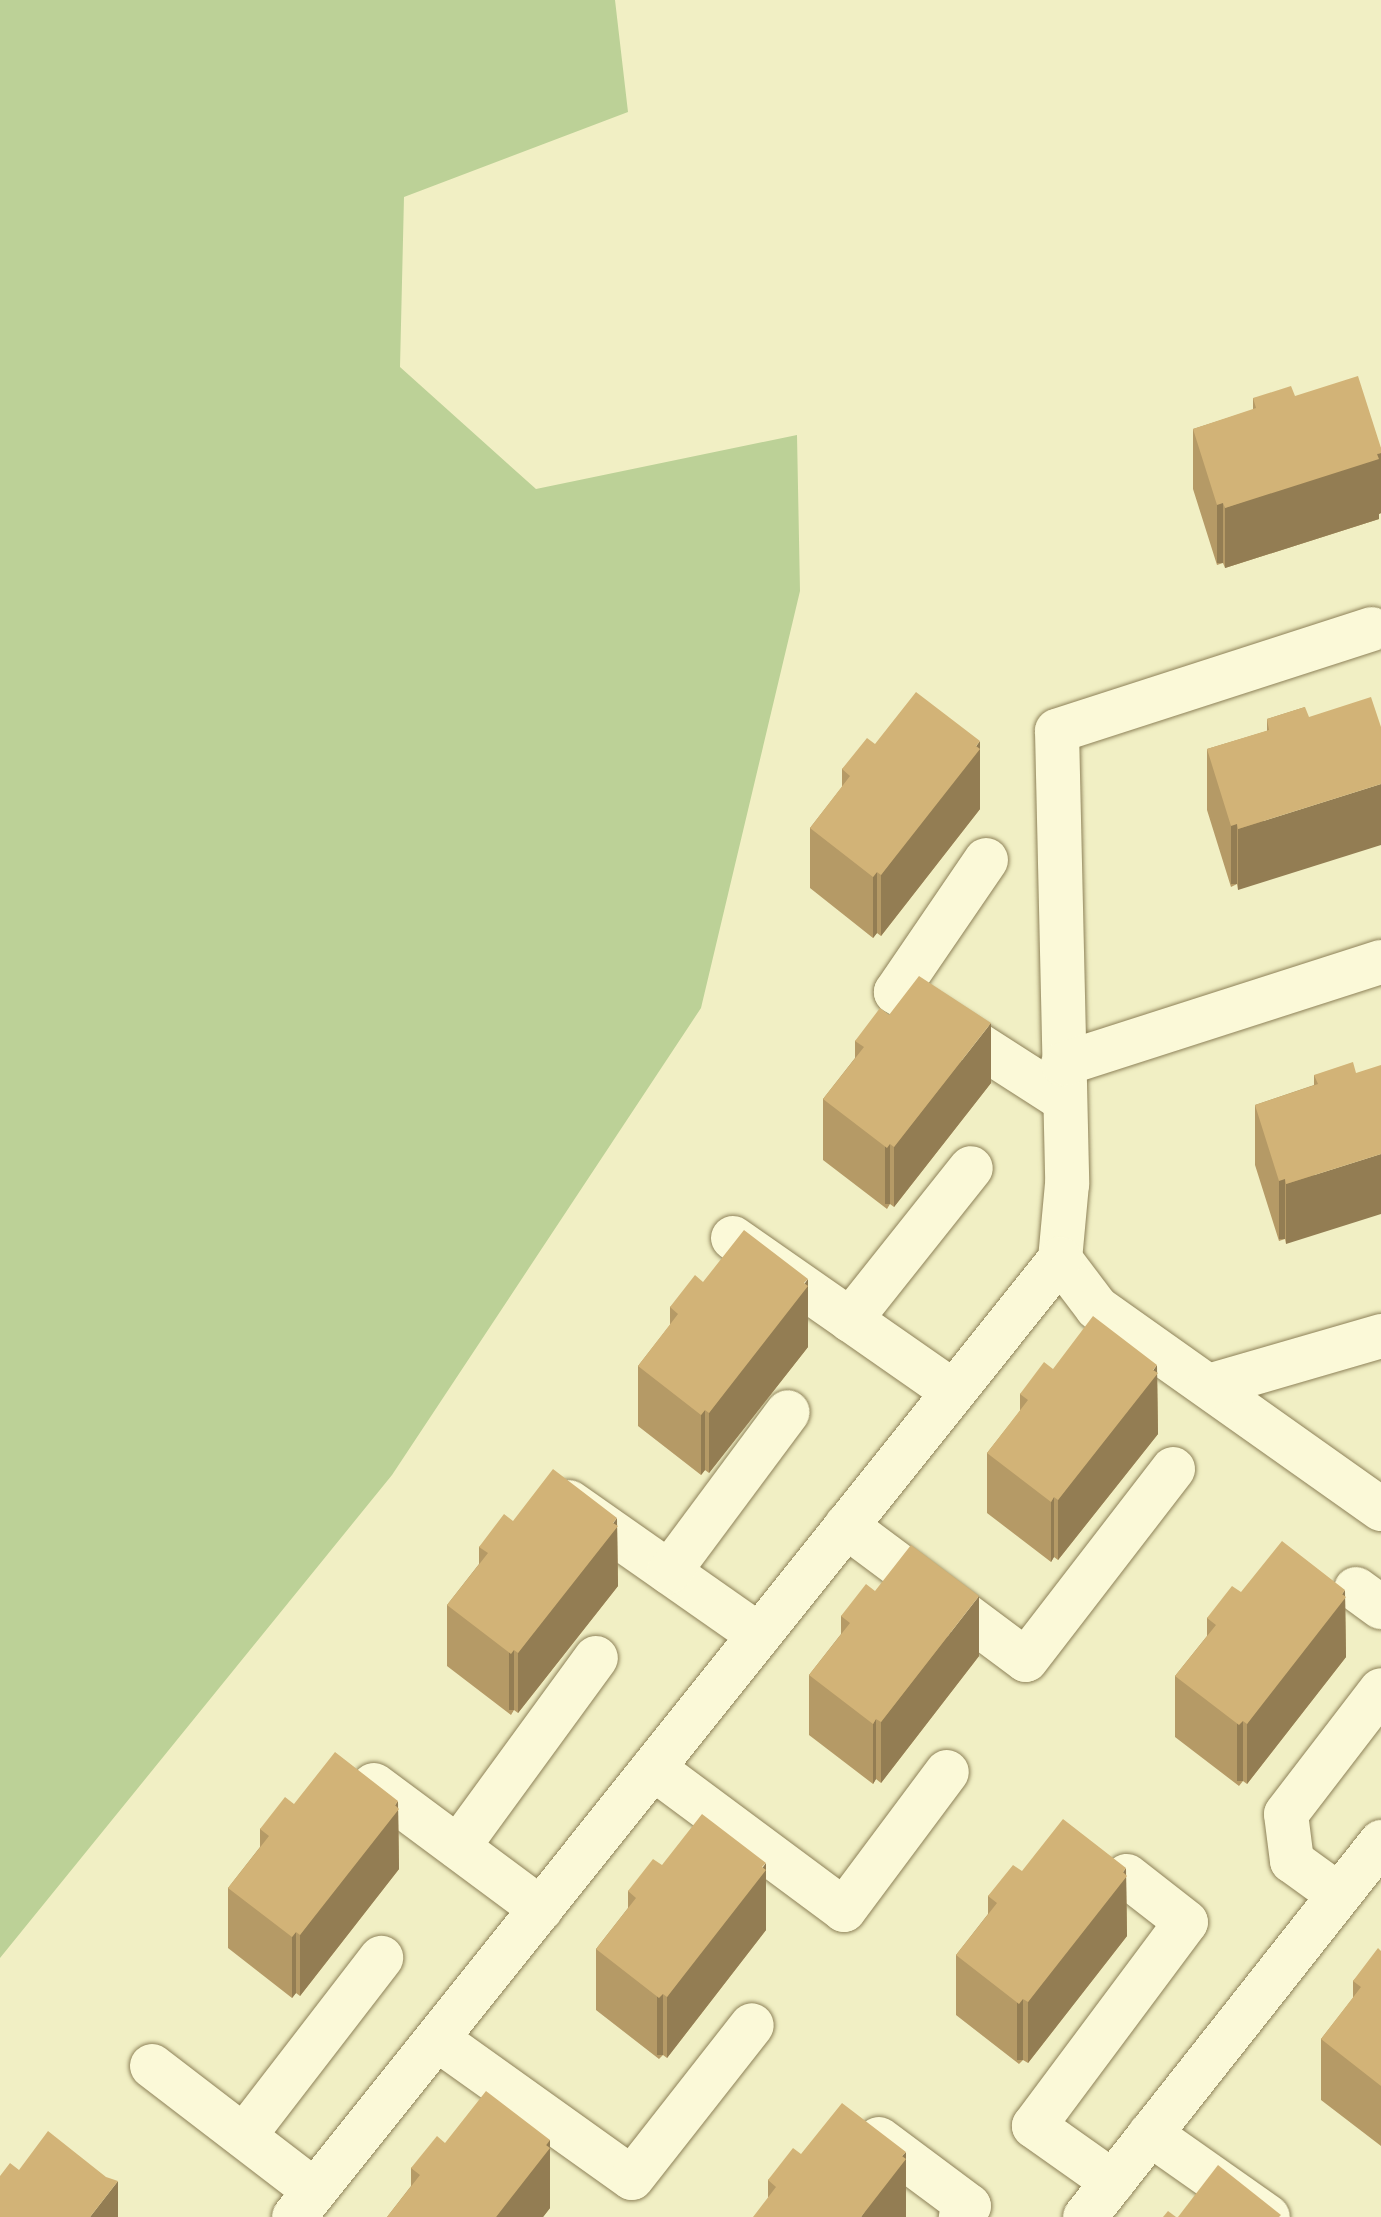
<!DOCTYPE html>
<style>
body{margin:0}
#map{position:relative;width:1381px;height:2217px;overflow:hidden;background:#f1efc4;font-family:Lora,serif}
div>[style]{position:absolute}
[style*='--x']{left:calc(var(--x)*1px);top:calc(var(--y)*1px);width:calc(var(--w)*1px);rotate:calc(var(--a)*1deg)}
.green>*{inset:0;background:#bcd197}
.roads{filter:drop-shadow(0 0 2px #8e8259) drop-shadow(0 0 2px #8e8259)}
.minor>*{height:44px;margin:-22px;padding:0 22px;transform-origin:22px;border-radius:22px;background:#fbf9d8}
.wall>*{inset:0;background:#b59a66}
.shaded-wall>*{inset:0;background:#937d53;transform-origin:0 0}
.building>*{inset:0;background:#d2b377}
span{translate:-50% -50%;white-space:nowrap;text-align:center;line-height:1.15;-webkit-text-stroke:6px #f8f6d4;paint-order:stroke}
</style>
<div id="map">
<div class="green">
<div style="clip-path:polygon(0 0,615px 0,628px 112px,404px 197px,400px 367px,536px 489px,797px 435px,800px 591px,701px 1008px,392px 1475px,0 1958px)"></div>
</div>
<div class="roads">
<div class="minor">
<div style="--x:1372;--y:629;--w:331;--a:162.1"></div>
<div style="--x:1057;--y:731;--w:453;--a:88.7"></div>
<div style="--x:1067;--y:1184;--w:75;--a:95.3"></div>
<div style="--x:1060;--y:1259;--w:61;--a:52.9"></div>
<div style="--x:1097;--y:1308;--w:348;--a:35.3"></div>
<div style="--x:986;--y:860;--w:160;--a:124.3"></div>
<div style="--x:896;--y:992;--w:200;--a:32.7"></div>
<div style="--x:1063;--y:1064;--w:334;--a:-17.8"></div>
<div style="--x:733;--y:1238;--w:269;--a:34.9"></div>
<div style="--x:850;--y:1320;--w:194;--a:-51.5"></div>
<div style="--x:1209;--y:1386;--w:179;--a:-16.2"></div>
<div style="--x:569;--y:1502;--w:232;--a:35"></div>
<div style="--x:846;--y:1526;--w:224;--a:36.7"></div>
<div style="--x:1026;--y:1660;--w:241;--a:-52.4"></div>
<div style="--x:669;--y:1572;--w:199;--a:-53.4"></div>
<div style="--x:1356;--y:1589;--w:31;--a:36"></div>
<div style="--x:653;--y:1768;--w:238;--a:36.6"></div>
<div style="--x:844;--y:1910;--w:172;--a:-53.3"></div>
<div style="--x:374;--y:1785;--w:208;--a:36.6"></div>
<div style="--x:458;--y:1847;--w:234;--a:-53.9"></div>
<div style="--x:1339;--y:1895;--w:58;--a:-144.1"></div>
<div style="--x:1292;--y:1861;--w:47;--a:-97.3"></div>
<div style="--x:1286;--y:1814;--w:156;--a:-52.5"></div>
<div style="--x:437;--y:2039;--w:239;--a:35.5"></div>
<div style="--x:632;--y:2178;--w:194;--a:-51.9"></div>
<div style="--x:152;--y:2066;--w:205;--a:37.5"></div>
<div style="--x:1150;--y:2134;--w:144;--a:35.1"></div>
<div style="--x:244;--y:2136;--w:225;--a:-52.4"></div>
<div style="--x:879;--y:2139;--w:112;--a:36.7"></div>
<div style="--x:969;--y:2206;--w:14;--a:126"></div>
<div style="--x:1113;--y:2182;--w:97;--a:-144.7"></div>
<div style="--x:1034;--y:2126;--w:254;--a:-53.3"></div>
<div style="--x:1186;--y:1922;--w:75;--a:-142.1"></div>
<div style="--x:294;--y:2217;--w:1227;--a:-51.35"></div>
<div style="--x:1085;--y:2217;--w:478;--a:-51.7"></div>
</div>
</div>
<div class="wall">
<div style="clip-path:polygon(1295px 396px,1381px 448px,1381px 513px,1379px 514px,1379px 519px,1225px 568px,1223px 563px,1217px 565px,1193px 489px,1193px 429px,1253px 410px,1253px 398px)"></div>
<div style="clip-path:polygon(1305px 707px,1238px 890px,1237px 884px,1231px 887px,1207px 810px,1207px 749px,1267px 731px,1267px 719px)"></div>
<div style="clip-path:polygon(875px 744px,980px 748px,980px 809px,881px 936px,877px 933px,873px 938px,810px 888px,810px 828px,842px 787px,842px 769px)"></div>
<div style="clip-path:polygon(889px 1015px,991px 1083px,894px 1207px,890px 1204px,887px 1209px,823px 1160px,823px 1099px,855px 1058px,855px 1041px)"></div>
<div style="clip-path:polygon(1356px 1073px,1286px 1244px,1285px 1239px,1279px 1241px,1255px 1165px,1255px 1105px,1314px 1085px,1314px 1075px)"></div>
<div style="clip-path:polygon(703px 1282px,808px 1286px,808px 1347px,709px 1473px,705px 1470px,701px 1475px,638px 1426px,638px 1366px,670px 1325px,670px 1307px)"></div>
<div style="clip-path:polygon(1053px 1369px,1157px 1373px,1158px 1434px,1058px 1560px,1054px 1557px,1051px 1562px,987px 1513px,987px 1453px,1020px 1411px,1020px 1394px)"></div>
<div style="clip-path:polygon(513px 1521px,617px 1525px,618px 1586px,518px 1713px,514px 1710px,511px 1715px,447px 1666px,447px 1605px,479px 1564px,479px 1547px)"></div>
<div style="clip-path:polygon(875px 1591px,979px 1656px,881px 1783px,876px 1779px,873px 1784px,809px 1735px,809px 1675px,841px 1634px,841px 1616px)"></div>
<div style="clip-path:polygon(1241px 1592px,1345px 1596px,1346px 1657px,1247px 1784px,1243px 1781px,1239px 1786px,1175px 1737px,1175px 1676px,1207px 1636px,1207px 1618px)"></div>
<div style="clip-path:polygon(294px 1804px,398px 1808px,399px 1869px,300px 1996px,296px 1993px,292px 1998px,228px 1948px,228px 1888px,260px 1847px,260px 1829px)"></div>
<div style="clip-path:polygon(662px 1865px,766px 1869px,766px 1930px,667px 2058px,663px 2055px,659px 2059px,596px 2010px,596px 1949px,628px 1908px,628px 1891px)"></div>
<div style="clip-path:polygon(1022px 1871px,1126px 1875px,1127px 1936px,1028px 2063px,1023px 2060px,1019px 2064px,956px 2015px,956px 1955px,988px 1914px,988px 1896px)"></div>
<div style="clip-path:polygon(1381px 1951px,1381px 2146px,1321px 2100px,1321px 2039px,1353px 1998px,1353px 1981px)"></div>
<div style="clip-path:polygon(550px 2140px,550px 2208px,543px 2217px,387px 2217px,411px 2186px,411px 2168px,445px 2143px)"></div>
<div style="clip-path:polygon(801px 2154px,906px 2158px,906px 2217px,768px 2197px,768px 2180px)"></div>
</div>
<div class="shaded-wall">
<div style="clip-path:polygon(1381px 453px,1381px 513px,1379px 514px,1379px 519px,1225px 568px,1225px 508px)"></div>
<div style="left:1223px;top:503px;width:60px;height:6px;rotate:90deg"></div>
<div style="clip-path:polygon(980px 741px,980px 809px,881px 936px,881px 875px)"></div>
<div style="clip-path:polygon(1381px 784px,1381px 845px,1238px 890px,1238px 829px)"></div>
<div style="left:1237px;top:824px;width:60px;height:6px;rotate:90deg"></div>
<div style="clip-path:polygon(877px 872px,877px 933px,873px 938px,873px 877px)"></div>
<div style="clip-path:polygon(991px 1023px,991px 1083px,894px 1207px,894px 1147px)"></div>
<div style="left:890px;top:1144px;width:60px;height:5px;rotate:90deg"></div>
<div style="clip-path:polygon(1381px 1154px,1381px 1214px,1286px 1244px,1286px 1184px)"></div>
<div style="left:1285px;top:1179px;width:60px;height:6px;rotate:90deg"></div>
<div style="clip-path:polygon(808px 1279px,808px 1347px,709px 1473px,709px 1413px)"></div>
<div style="clip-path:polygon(1157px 1365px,1158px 1434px,1058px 1560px,1058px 1500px)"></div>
<div style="clip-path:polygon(705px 1410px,705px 1470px,701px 1475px,701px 1415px)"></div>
<div style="clip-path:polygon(1054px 1497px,1054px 1557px,1051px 1562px,1051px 1502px)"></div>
<div style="clip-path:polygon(617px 1518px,618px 1586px,518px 1713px,518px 1653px)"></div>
<div style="clip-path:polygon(1345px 1590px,1346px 1657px,1247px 1784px,1247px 1724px)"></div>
<div style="clip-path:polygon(979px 1596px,979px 1656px,881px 1783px,881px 1722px)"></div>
<div style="left:514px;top:1650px;width:60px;height:5px;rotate:90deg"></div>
<div style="clip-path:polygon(876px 1719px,876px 1779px,873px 1784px,873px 1724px)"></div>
<div style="left:1243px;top:1721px;width:60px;height:6px;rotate:90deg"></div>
<div style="clip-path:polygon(398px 1801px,399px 1869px,300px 1996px,300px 1935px)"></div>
<div style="clip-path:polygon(766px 1863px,766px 1930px,667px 2058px,667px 1997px)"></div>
<div style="clip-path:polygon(1126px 1868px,1127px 1936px,1028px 2063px,1028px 2002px)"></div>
<div style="clip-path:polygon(296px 1932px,296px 1993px,292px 1998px,292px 1937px)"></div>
<div style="left:663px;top:1994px;width:61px;height:6px;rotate:90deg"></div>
<div style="left:1023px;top:1999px;width:61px;height:6px;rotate:90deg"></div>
<div style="clip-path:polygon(550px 2140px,550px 2208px,543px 2217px,496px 2217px)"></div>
<div style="clip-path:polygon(906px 2152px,906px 2217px,861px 2217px,902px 2156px)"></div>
<div style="clip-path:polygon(118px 2181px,118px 2217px,90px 2217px)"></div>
</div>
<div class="building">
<div style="clip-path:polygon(1358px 376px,1381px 448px,1381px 453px,1377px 454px,1379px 459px,1225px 508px,1223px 503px,1217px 505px,1193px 429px,1256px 408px,1253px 398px,1291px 386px,1295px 396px)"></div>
<div style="clip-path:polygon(916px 692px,980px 741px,976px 746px,980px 749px,881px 875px,877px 872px,873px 877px,810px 828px,850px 776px,842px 769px,867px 738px,875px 744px)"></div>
<div style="clip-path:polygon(1371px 697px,1381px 727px,1381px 784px,1238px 829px,1237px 824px,1231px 826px,1207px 749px,1269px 730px,1267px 719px,1305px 707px,1309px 717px)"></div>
<div style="clip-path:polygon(919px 976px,991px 1023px,894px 1147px,890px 1144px,887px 1148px,823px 1099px,864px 1047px,855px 1041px,880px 1008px,889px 1015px)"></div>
<div style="clip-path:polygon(1353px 1062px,1356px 1073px,1381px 1065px,1381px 1154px,1286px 1184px,1285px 1179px,1279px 1181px,1255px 1105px,1318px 1084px,1314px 1075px)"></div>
<div style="clip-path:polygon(744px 1230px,808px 1279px,804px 1283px,808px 1286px,709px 1413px,705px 1410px,701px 1415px,638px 1366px,678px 1314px,670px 1307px,695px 1275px,703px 1282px)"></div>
<div style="clip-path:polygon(1093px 1316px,1157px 1365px,1153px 1370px,1158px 1373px,1058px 1500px,1054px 1497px,1051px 1502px,987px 1453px,1028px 1400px,1020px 1394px,1044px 1362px,1053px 1369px)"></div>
<div style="clip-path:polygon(553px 1469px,617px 1518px,613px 1523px,618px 1526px,518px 1653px,514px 1650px,511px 1654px,447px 1605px,488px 1553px,479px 1547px,504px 1514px,513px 1521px)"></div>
<div style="clip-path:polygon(1282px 1541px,1345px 1590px,1342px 1594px,1346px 1597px,1247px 1724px,1243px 1721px,1239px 1725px,1175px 1676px,1216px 1625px,1207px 1618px,1232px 1586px,1241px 1592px)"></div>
<div style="clip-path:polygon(911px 1545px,979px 1596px,881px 1722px,876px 1719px,873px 1724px,809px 1675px,850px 1623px,841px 1616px,866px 1584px,875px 1591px)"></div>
<div style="clip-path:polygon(335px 1752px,398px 1801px,395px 1805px,399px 1809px,300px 1935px,296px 1932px,292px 1937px,228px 1888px,269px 1836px,260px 1829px,285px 1797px,294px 1804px)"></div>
<div style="clip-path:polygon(702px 1814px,766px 1863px,762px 1867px,766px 1870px,667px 1997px,663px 1994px,659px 1998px,596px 1949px,636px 1898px,628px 1891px,653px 1859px,662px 1865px)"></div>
<div style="clip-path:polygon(1063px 1819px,1126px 1868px,1123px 1872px,1127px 1876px,1028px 2002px,1023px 1999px,1019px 2004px,956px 1955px,997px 1903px,988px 1896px,1013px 1865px,1022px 1871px)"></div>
<div style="clip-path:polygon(1378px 1948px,1381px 1951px,1381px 2086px,1321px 2039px,1361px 1987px,1353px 1981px)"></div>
<div style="clip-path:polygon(486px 2091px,550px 2140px,546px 2145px,550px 2148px,496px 2217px,387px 2217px,420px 2175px,411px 2168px,437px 2136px,445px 2143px)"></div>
<div style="clip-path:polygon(842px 2103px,906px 2152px,902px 2156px,906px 2159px,861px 2217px,753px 2217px,776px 2187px,768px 2180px,793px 2148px,801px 2154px)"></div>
<div style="clip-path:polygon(48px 2131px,106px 2177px,118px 2181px,90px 2217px,0 2217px,0 2176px,10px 2163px,19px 2170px)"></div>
<div style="clip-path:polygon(1218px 2165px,1281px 2215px,1279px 2217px,1178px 2217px)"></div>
<div style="clip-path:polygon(1168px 2211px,1176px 2217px,1163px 2217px)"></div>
</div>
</div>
